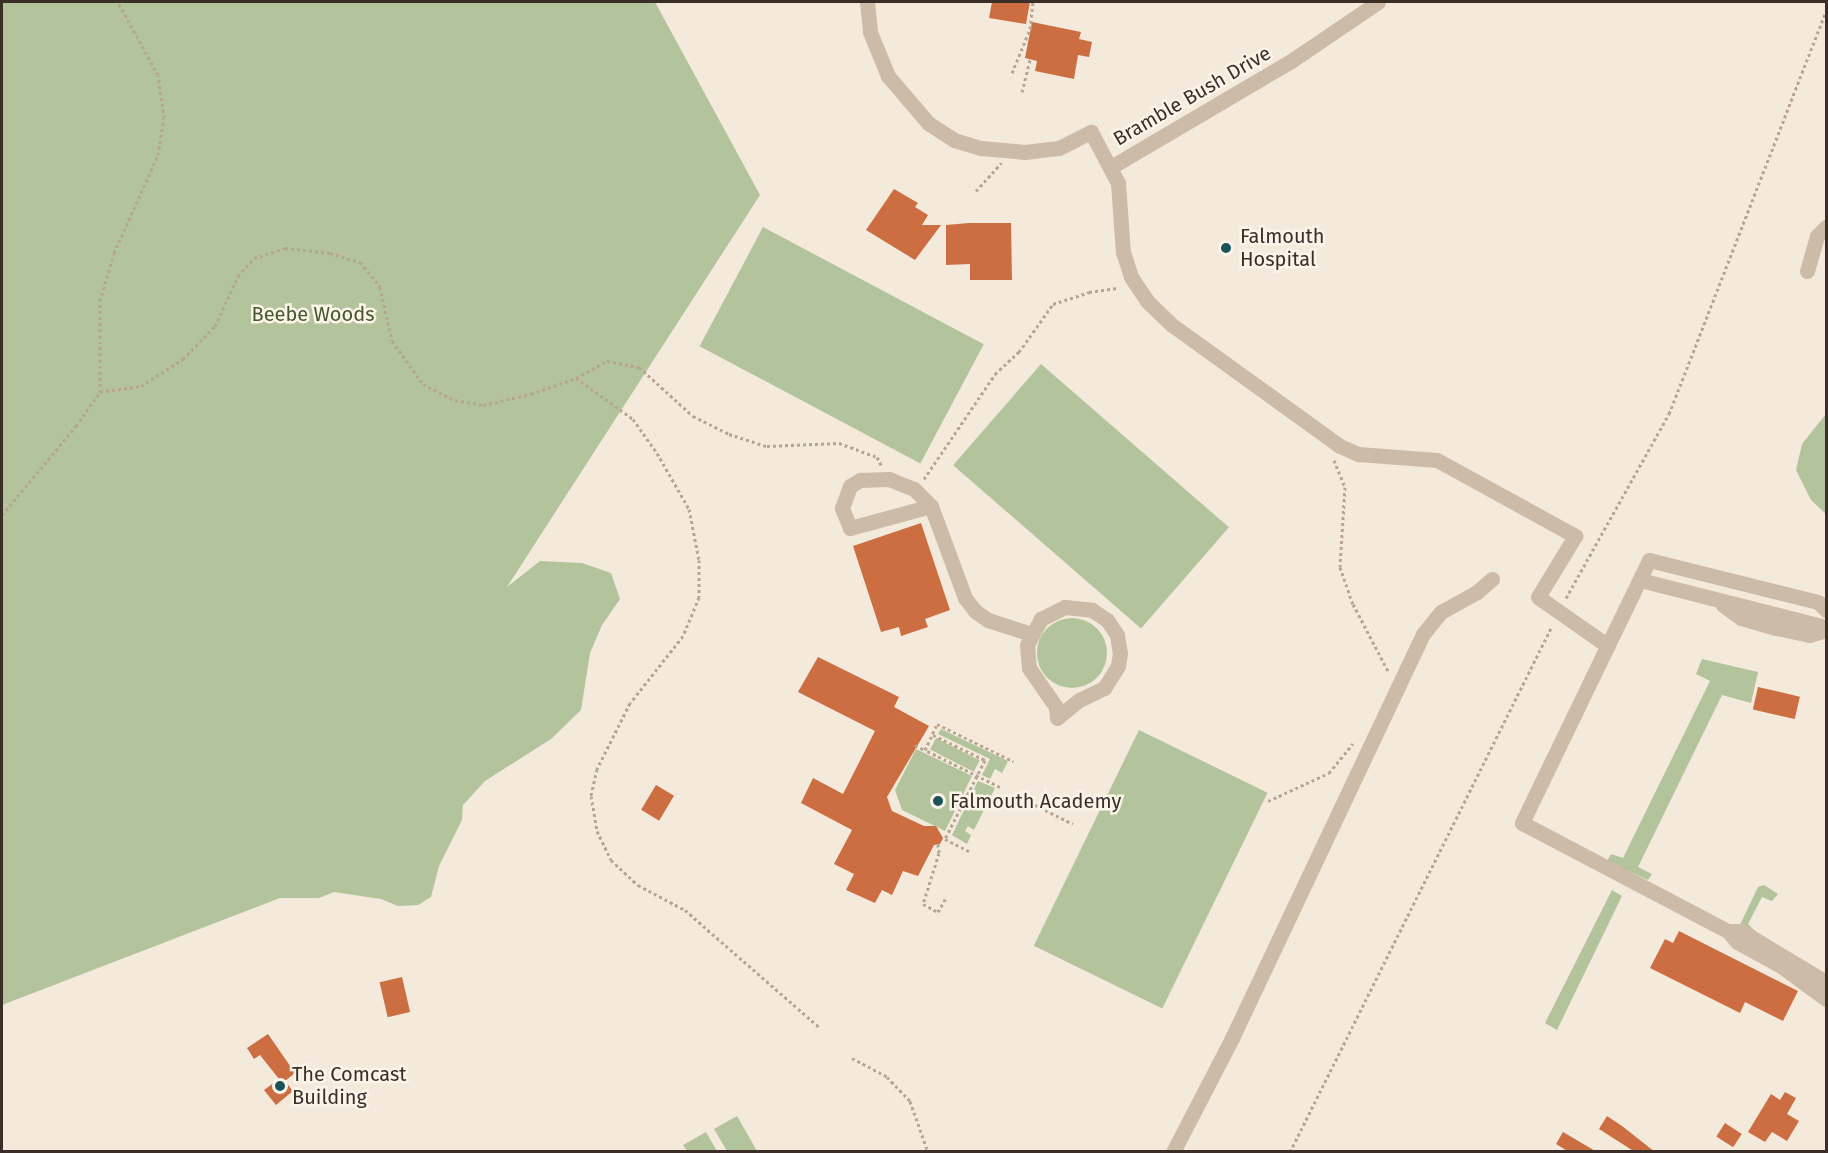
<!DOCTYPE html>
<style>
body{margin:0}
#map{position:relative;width:1828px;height:1153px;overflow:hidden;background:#f3eadc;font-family:"Fira Sans",sans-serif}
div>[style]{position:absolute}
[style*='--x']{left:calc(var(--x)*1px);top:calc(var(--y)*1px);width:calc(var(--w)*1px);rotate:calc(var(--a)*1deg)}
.green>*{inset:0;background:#b3c39b;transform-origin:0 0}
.round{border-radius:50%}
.building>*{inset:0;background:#cc6e42;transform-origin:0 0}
.path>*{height:3px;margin-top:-1.5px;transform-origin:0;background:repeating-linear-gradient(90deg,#b8a591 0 3px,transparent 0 6px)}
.minor>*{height:15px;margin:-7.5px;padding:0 7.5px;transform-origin:7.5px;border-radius:7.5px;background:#ccbba7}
.dots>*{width:16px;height:16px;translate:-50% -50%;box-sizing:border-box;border:3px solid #fbf4e9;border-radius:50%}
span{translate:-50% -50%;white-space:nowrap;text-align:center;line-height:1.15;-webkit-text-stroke:5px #fbf4e9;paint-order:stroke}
.street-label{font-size:20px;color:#392f28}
.poi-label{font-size:20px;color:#392f28}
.left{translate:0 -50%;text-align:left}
.park-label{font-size:20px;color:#44582b}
.frame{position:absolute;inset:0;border:3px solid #392f28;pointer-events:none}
</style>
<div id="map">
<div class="green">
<div style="clip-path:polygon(2px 2px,655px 2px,760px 195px,507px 587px,540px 561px,582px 563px,611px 573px,620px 599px,602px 625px,590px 653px,581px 710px,551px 739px,485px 781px,463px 805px,462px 820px,439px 866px,431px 897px,418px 905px,398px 906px,381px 899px,334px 892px,319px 898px,280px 898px,2px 1005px)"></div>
<div style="left:763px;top:227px;width:250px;height:135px;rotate:28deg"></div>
<div style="left:1041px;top:364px;width:249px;height:134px;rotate:41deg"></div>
<div style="clip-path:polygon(1826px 414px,1826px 514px,1811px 500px,1796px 470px,1802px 444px)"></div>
<div class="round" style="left:1037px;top:618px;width:70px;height:70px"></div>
<div style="clip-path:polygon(1702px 659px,1758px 672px,1751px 703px,1722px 695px,1638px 867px,1652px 874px,1648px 880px,1607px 861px,1611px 854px,1623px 858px,1710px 681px,1696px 674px)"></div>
<div style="clip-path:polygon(941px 729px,1008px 761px,1002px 773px,995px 769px,990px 779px,982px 775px,990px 759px,938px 734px)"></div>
<div style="left:1139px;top:730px;width:143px;height:240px;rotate:26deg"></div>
<div style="left:936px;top:738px;width:49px;height:13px;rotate:27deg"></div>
<div style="clip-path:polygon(916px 749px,972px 776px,945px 831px,902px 810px,895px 790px)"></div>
<div style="clip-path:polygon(978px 781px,995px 788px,989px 801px,983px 798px,980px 803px,986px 806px,974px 830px,968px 826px,965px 831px,971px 835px,967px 844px,952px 835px)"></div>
<div style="clip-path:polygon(1764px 885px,1778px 894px,1772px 901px,1762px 897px,1748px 924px,1758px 934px,1740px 925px,1758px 887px)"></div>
<div style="clip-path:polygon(1612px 890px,1622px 896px,1557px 1030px,1545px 1023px)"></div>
<div style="clip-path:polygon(737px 1116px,757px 1151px,727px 1151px,714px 1129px)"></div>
<div style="clip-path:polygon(706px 1132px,717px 1151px,687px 1151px,683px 1145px)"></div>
</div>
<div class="building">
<div style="clip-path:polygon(992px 2px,1030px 2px,1026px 24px,989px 18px)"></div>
<div style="clip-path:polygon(1032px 22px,1081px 32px,1079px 39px,1092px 42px,1089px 57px,1078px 55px,1074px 79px,1035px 71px,1037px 61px,1025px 58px)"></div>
<div style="clip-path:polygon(894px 189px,918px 203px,915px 207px,928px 215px,922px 225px,941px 225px,915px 260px,866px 230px)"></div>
<div style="clip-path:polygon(969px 223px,1011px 223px,1012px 280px,970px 280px,970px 264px,946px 265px,946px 225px)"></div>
<div style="clip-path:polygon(921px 523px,950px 610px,925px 619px,928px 627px,901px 636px,899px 627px,881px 632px,853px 546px)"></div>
<div style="clip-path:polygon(818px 657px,899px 697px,894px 707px,929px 726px,887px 797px,892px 811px,924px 826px,936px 826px,943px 838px,940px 844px,934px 845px,918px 876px,903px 871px,892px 895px,882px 890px,875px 903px,846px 890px,854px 874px,834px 864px,852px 830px,801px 803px,813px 778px,843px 794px,875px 731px,798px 692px)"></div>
<div style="left:1758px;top:687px;width:43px;height:23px;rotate:13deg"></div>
<div style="left:656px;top:785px;width:21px;height:29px;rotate:31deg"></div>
<div style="clip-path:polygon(1679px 931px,1798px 991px,1783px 1021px,1745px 1002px,1740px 1013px,1650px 968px,1665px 939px,1673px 943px)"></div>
<div style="left:402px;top:977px;width:36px;height:23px;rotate:77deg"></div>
<div style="clip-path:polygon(268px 1034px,295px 1073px,285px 1081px,293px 1091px,276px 1105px,264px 1090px,279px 1079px,260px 1055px,254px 1059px,247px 1048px)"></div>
<div style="clip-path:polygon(1785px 1092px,1796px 1098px,1787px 1114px,1799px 1121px,1787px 1141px,1772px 1132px,1765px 1142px,1748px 1132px,1771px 1094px,1780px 1100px)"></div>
<div style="clip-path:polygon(1607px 1116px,1622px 1126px,1655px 1152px,1635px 1152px,1599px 1129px)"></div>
<div style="left:1725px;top:1123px;width:20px;height:16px;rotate:33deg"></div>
<div style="clip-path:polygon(1563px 1132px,1597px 1152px,1569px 1152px,1556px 1144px)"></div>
</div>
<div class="path">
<div style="--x:1012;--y:73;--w:48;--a:-67.8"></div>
<div style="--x:1030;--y:29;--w:27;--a:-84"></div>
<div style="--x:1022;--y:92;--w:34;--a:-76"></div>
<div style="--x:976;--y:191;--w:38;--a:-48"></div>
<div style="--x:576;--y:378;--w:70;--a:35.7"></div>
<div style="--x:633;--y:419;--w:42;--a:54.8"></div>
<div style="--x:657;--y:453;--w:64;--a:60.3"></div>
<div style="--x:689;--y:509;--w:52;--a:78.9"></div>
<div style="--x:699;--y:560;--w:37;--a:90"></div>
<div style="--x:699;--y:597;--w:42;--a:112.3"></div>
<div style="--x:683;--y:636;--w:85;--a:128.3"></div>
<div style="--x:630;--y:703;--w:74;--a:116.6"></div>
<div style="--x:597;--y:769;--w:28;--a:103"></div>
<div style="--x:591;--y:796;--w:36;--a:80"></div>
<div style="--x:597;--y:831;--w:32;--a:64"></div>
<div style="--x:611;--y:860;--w:37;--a:43"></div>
<div style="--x:638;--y:885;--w:53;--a:28"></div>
<div style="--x:685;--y:910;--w:178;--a:41.1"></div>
<div style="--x:100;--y:392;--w:41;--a:-8.3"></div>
<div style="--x:141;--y:386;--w:50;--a:-32.7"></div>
<div style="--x:183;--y:359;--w:46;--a:-45.9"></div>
<div style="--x:215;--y:326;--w:55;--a:-65.3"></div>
<div style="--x:238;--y:276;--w:24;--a:-48"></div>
<div style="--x:254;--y:258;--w:33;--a:-18"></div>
<div style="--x:285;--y:248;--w:45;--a:6.3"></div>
<div style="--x:330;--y:253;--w:31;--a:17"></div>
<div style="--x:360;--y:262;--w:32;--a:51"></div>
<div style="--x:380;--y:287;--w:55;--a:77.5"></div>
<div style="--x:392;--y:341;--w:53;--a:54.2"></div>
<div style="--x:423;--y:384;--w:36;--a:27"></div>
<div style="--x:455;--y:400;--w:28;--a:10"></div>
<div style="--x:483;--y:405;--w:49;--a:-12.9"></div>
<div style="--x:531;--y:394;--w:48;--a:-19.6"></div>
<div style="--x:576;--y:378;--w:35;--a:-29"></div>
<div style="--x:607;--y:361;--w:33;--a:11"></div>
<div style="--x:639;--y:367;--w:73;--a:42.2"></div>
<div style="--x:693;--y:416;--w:40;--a:26.6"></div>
<div style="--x:729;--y:434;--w:40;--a:18"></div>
<div style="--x:767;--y:446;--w:72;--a:-2.4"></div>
<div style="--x:839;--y:443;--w:40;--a:20.2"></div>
<div style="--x:877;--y:457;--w:9;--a:63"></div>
<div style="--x:1334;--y:460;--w:29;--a:68"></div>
<div style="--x:1345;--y:487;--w:80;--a:93.6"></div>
<div style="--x:1340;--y:567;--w:39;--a:71"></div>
<div style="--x:1353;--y:604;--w:76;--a:62.4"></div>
<div style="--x:924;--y:479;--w:127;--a:-55.9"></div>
<div style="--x:995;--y:374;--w:33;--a:-43"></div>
<div style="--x:1019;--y:352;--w:59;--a:-54.7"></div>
<div style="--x:1053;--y:304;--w:38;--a:-18"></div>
<div style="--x:1089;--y:292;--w:30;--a:-8"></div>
<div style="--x:2;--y:515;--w:116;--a:-50.3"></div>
<div style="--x:76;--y:426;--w:42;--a:-54.8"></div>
<div style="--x:100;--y:392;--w:91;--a:-90"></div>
<div style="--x:100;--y:301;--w:50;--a:-73.7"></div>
<div style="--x:114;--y:253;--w:107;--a:-65.8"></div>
<div style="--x:158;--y:155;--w:37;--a:-81"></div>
<div style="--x:164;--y:118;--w:43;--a:-97.9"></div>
<div style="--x:158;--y:75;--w:83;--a:-118.7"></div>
<div style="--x:1566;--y:598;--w:211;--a:-60.8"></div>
<div style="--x:1669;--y:414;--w:433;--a:-68.7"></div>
<div style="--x:933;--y:735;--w:58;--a:25.7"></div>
<div style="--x:985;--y:760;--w:89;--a:116.9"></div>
<div style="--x:945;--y:839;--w:27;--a:27"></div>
<div style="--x:915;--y:745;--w:11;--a:27"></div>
<div style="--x:1000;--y:787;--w:84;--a:-153.7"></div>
<div style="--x:925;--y:750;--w:29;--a:-65"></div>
<div style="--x:937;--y:724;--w:85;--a:26"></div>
<div style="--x:1268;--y:801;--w:67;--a:-24.7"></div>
<div style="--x:1329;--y:773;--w:38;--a:-51"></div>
<div style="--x:1029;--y:802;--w:49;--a:26.6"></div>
<div style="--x:938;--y:844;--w:9;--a:84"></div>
<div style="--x:939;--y:853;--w:53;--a:107.4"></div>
<div style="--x:923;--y:904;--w:17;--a:28"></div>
<div style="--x:938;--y:912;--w:18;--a:-61"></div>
<div style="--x:852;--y:1058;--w:40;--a:28"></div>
<div style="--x:887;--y:1077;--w:33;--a:46"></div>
<div style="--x:910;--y:1101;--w:54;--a:70.6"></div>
<div style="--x:1290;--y:1152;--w:588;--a:-63.52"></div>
</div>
<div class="minor">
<div style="--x:867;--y:2;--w:30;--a:84"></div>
<div style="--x:870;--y:32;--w:48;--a:67.8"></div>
<div style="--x:888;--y:76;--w:62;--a:49.6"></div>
<div style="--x:928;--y:123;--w:31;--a:33"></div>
<div style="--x:954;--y:140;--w:28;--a:17"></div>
<div style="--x:981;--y:148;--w:44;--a:5.2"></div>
<div style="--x:1025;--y:152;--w:34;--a:-7"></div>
<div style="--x:1059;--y:148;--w:36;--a:-27"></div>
<div style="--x:1091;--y:132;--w:58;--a:62.1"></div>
<div style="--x:1118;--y:183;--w:69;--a:85.9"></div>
<div style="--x:1123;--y:252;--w:26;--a:72"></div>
<div style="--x:1131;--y:277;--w:29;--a:56"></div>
<div style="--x:1147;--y:301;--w:35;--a:44"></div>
<div style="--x:1172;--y:325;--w:207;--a:35.8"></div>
<div style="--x:1340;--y:446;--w:20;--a:24"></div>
<div style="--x:1358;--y:454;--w:79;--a:4.3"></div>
<div style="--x:1437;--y:460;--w:158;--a:28.8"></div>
<div style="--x:1575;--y:536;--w:71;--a:121.2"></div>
<div style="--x:1538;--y:597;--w:85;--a:35"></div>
<div style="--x:1111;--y:167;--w:209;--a:-30.5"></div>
<div style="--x:1291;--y:61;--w:105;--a:-34.1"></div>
<div style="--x:1807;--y:271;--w:36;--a:-74"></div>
<div style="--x:1817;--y:236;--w:13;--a:-45"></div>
<div style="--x:931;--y:506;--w:84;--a:164.8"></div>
<div style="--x:850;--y:528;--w:22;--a:-112"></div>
<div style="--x:842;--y:508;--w:23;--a:-70"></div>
<div style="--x:850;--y:486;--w:12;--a:-31"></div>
<div style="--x:860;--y:480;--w:29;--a:-2"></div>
<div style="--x:889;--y:479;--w:27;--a:22"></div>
<div style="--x:914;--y:489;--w:24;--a:45"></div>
<div style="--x:931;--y:506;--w:98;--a:69.7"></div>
<div style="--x:965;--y:598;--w:16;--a:52"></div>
<div style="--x:975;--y:611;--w:16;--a:35"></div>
<div style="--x:988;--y:620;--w:45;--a:18"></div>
<div style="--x:1640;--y:580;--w:192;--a:14.2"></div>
<div style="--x:1723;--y:605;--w:22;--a:36"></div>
<div style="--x:1741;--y:618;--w:37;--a:16"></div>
<div style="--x:1777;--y:628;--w:33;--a:12"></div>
<div style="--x:1809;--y:635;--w:18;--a:-16"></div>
<div style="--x:1065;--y:607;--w:27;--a:6"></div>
<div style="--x:1092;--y:610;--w:18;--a:34"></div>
<div style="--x:1107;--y:620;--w:18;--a:56"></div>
<div style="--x:1117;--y:635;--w:18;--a:81"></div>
<div style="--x:1120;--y:653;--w:13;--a:99"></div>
<div style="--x:1118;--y:666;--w:26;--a:122"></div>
<div style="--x:1104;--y:688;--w:28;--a:154"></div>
<div style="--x:1079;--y:700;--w:28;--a:141"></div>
<div style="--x:1057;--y:718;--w:11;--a:-95"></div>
<div style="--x:1056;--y:707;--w:47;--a:-124.7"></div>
<div style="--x:1029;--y:668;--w:23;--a:-95"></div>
<div style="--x:1027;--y:645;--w:30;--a:-62"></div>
<div style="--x:1041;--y:619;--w:27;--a:-27"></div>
<div style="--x:1826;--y:610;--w:11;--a:-135"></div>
<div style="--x:1818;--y:602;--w:174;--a:-166"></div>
<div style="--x:1649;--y:560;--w:292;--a:115.8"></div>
<div style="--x:1522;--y:823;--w:233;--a:27.7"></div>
<div style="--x:1728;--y:931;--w:14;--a:51"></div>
<div style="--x:1737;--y:942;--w:50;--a:28.6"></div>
<div style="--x:1781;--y:966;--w:56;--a:36.3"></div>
<div style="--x:1728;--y:931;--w:13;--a:0"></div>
<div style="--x:1741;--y:931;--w:99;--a:31"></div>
<div style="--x:1173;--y:1152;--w:128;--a:-62.6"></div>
<div style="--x:1232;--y:1038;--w:447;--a:-64.7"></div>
<div style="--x:1423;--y:634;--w:28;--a:-51"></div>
<div style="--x:1441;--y:612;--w:41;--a:-29.1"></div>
<div style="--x:1477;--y:592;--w:20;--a:-41"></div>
</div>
<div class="dots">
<div style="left:1226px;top:248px;background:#1b535c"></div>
<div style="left:938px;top:801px;background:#1b535c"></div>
<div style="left:280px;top:1086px;background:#1b535c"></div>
</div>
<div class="street-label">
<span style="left:1192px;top:96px;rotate:-30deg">Bramble Bush Drive</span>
</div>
<div class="poi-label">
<span class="left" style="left:1240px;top:248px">Falmouth<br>Hospital</span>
<span class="left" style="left:950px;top:801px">Falmouth Academy</span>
<span class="left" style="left:292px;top:1086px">The Comcast<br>Building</span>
</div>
<div class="park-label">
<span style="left:313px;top:314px">Beebe Woods</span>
</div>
<div class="frame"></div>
</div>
